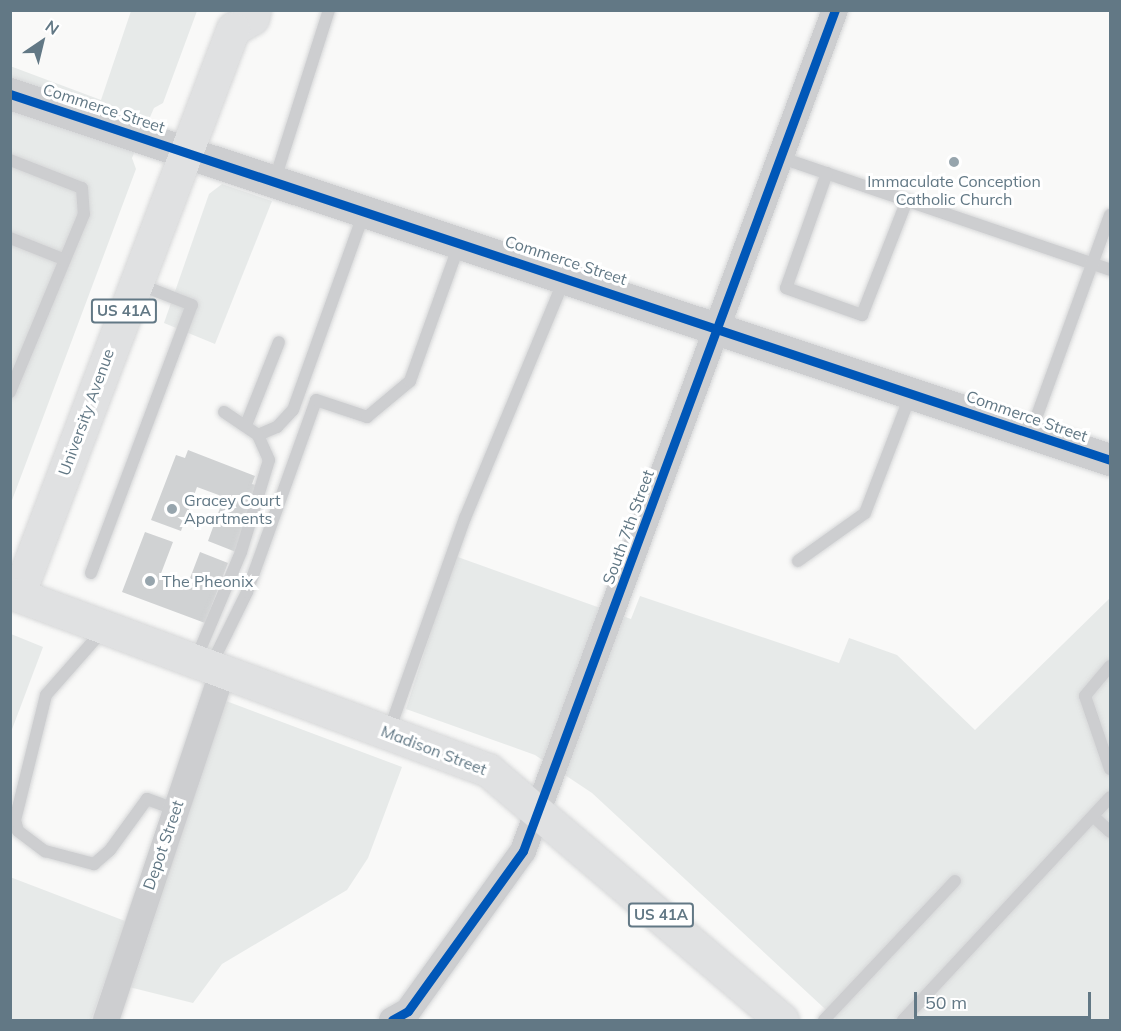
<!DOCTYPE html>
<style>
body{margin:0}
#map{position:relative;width:1121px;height:1031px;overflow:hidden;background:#f9f9f8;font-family:Mulish,sans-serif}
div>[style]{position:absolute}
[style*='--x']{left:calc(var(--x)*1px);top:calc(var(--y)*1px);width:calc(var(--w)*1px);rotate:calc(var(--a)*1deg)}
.built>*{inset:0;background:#e7eae9}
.building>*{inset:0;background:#d0d2d3}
.roads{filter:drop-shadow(0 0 2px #d6d7d8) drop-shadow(0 0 2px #d6d7d8)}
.service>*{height:12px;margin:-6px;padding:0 6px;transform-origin:6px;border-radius:6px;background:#cdced0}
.minor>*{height:26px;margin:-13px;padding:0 13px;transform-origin:13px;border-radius:13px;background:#cdced0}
.tertiary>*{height:32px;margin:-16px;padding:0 16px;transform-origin:16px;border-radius:16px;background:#cdced0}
.primary>*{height:33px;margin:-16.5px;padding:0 16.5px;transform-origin:16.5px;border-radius:16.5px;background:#e0e1e2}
.cycleway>*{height:9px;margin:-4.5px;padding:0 4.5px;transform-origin:4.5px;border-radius:4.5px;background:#0057b8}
.dots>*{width:16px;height:16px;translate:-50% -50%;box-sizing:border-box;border:3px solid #fff;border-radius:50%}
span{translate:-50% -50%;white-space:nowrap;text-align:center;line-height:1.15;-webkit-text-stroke:6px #fff;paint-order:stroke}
.shield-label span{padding:2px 4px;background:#fff;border:2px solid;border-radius:4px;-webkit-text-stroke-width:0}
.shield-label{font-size:15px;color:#627885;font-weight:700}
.street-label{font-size:16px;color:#627885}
.poi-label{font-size:16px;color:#627885}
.left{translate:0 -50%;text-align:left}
.frame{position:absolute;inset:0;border:12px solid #627885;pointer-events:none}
.north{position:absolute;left:12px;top:12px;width:60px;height:60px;-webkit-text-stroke:4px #fff;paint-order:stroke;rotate:35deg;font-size:16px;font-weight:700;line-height:24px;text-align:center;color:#627885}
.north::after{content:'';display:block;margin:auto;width:21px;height:27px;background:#627885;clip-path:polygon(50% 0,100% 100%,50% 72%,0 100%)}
.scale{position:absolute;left:914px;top:992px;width:177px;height:27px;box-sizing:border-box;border:3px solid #627885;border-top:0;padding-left:8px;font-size:18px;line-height:21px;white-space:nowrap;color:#627885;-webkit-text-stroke:4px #fff;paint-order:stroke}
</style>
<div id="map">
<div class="built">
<div style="clip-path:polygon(131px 11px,197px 11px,163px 103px,154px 108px,132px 158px,136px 169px,11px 503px,10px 66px,101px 100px)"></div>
<div style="clip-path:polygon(222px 184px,272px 201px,215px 344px,164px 323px,209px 194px)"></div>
<div style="clip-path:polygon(455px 556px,631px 619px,640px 596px,839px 663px,849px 638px,897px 655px,975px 730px,1110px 598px,1110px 1020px,837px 1020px,592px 793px,535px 755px,406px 709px)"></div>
<div style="clip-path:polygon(11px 634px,43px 647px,11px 732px)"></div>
<div style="clip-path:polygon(205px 693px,402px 767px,368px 858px,347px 890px,222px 964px,193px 1003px,105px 981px,91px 1020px,11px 1020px,10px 877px,125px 921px)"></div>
</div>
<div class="building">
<div style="clip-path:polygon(188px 450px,255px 476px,252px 484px,261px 487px,236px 552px,208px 541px,224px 497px,197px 487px,181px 531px,151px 520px,176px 455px,185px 458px)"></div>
<div style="clip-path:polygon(145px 532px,173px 542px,160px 576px,187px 586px,200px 552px,228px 563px,205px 623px,122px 592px)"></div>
</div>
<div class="roads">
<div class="service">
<div style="--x:779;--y:157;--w:350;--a:18.8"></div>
<div style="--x:10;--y:160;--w:77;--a:21.3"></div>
<div style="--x:82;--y:188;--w:26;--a:86"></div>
<div style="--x:84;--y:214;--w:193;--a:112.6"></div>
<div style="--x:827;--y:173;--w:122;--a:109.6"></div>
<div style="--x:786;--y:288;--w:81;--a:19.6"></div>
<div style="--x:862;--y:315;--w:123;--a:-68.6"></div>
<div style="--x:275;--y:179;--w:177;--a:-72.3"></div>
<div style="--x:10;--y:238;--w:57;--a:21.6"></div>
<div style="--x:246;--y:425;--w:89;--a:-68.3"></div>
<div style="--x:1031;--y:432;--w:231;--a:-70"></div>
<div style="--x:258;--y:435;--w:21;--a:-23"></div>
<div style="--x:277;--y:427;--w:23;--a:-47"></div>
<div style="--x:293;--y:410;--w:209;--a:-70.2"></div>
<div style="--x:798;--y:561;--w:82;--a:-35.6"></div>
<div style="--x:865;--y:513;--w:128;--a:-68.9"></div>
<div style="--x:91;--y:573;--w:286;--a:-69.4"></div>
<div style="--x:192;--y:305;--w:58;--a:-158.7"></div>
<div style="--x:105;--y:628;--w:89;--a:131.4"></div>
<div style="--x:46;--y:695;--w:129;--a:103.9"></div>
<div style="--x:15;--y:820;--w:11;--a:75"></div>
<div style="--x:18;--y:831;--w:34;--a:37"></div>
<div style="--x:45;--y:851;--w:51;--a:14.9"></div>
<div style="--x:94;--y:864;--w:21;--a:-41"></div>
<div style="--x:110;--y:850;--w:63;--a:-54"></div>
<div style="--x:147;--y:799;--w:30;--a:20"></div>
<div style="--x:196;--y:659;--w:116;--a:-67.2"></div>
<div style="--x:241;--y:552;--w:96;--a:-73.1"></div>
<div style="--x:269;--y:460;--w:27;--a:-114"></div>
<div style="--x:258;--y:435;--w:41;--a:-145.9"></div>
<div style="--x:211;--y:665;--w:81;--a:-63.7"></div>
<div style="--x:247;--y:592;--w:204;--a:-70.2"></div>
<div style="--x:316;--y:400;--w:54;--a:18.4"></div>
<div style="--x:367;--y:417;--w:56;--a:-39.9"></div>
<div style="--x:410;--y:381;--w:145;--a:-70.2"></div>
<div style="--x:1110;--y:666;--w:39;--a:130"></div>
<div style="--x:1085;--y:696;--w:77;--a:71.1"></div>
<div style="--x:389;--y:731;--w:226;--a:-70.4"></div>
<div style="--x:465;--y:518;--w:260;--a:-67.4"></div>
<div style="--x:1093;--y:816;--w:23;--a:43"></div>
<div style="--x:824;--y:1020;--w:191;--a:-46.7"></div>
<div style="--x:903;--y:1020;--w:304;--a:-47.1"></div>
</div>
<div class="minor">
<div style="--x:106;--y:1020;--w:368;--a:-71.5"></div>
<div style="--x:392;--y:1020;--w:18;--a:-29"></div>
<div style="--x:408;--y:1011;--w:197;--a:-54.3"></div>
<div style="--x:523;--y:851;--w:897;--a:-69.65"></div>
</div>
<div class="tertiary">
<div style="--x:10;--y:94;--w:1159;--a:18.4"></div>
</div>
<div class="primary">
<div style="--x:254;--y:10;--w:8;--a:104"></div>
<div style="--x:252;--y:18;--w:22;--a:150"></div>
<div style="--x:233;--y:29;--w:605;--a:110.8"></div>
<div style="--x:18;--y:595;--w:502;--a:20.42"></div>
<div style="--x:488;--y:770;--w:386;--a:40.4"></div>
</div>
</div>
<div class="cycleway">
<div style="--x:10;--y:94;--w:1159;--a:18.4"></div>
<div style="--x:392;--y:1020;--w:18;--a:-29"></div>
<div style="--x:408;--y:1011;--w:197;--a:-54.3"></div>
<div style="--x:523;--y:851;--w:897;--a:-69.65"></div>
</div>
<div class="dots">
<div style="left:954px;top:162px;background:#97a5ad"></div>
<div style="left:172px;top:509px;background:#97a5ad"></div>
<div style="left:150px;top:581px;background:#97a5ad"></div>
</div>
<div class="shield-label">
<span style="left:124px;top:311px">US 41A</span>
<span style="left:661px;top:915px">US 41A</span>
</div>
<div class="street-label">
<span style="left:104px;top:108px;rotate:18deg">Commerce Street</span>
<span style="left:566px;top:260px;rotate:18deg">Commerce Street</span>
<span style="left:86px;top:412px;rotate:-70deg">University Avenue</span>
<span style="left:1027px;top:416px;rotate:19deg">Commerce Street</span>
<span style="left:628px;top:527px;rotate:-70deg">South 7th Street</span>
<span style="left:434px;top:750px;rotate:21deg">Madison Street</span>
<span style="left:163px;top:845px;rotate:-71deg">Depot Street</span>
</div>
<div class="poi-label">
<span style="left:954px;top:190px">Immaculate Conception<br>Catholic Church</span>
<span class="left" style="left:184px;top:509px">Gracey Court<br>Apartments</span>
<span class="left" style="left:162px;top:581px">The Pheonix</span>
</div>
<div class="frame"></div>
<div class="north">N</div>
<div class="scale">50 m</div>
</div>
